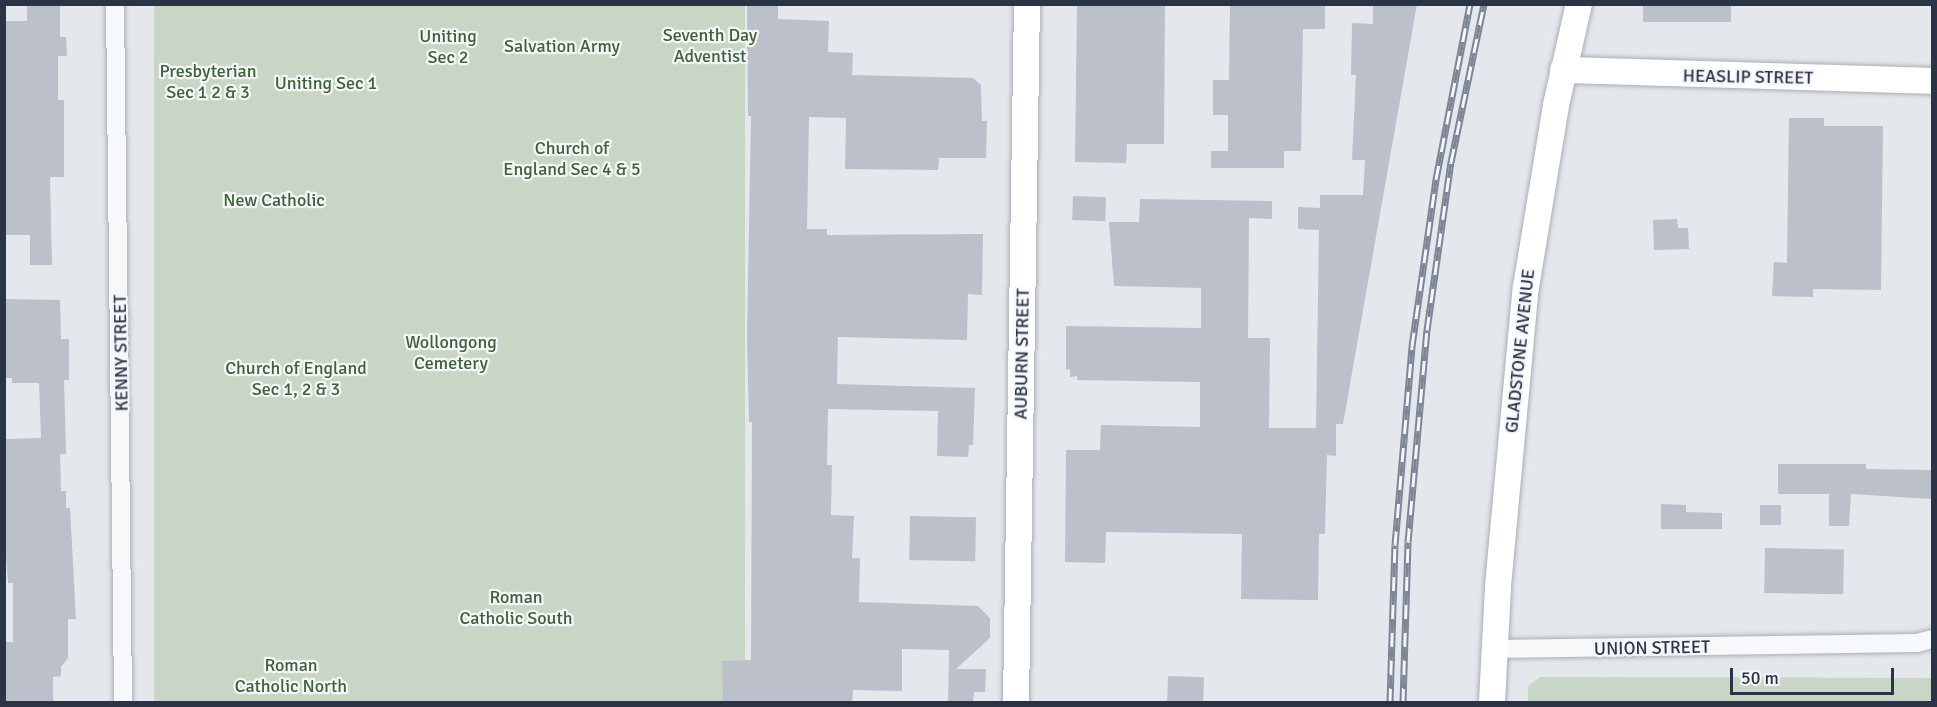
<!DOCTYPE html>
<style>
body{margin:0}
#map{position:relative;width:1937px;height:707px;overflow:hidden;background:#e4e7ec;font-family:Signika,sans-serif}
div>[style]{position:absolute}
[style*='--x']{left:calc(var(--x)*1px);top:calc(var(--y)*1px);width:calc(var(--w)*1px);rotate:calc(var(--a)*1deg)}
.green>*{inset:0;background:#c9d6c5;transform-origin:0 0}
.building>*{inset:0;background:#bbc0ca;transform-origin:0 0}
.roads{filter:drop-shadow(0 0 2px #a9aeb7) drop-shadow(0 0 2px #a9aeb7)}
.street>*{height:18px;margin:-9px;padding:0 9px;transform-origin:9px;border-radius:9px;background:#f7f8fa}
.secondary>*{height:26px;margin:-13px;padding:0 13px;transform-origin:13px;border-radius:13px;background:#fff}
.rail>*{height:7px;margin-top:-3.5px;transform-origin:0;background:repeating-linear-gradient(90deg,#f4f6f9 0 14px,#7d8696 0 28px);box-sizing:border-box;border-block:2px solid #7d8696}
span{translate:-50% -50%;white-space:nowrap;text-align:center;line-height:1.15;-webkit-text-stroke:4.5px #f4f6f9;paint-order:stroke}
.park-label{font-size:18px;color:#3f6138}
.street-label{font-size:18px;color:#2b3445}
.frame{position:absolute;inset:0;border:6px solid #2b3445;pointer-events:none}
.scale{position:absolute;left:1730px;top:668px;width:164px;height:27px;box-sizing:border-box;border:3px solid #2b3445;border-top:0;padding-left:8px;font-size:18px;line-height:21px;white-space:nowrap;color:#2b3445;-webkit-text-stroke:4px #f4f6f9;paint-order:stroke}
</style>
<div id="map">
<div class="green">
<div style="left:154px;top:5px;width:591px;height:697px"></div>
<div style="clip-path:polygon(1540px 677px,1932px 678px,1932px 702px,1528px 702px,1528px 686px)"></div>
</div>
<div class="building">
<div style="clip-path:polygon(27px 4px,60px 4px,60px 37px,66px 37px,67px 56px,58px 56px,58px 100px,64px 100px,64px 177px,50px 177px,52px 265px,30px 265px,30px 235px,4px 235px,4px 21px,27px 21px)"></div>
<div style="clip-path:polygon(747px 4px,778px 4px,778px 19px,829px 21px,828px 52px,853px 53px,852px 75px,973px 78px,981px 85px,982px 121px,987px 121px,986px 158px,939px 158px,938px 170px,845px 169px,846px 118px,809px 117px,807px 229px,827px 229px,827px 235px,983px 234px,982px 295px,968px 294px,967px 340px,838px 337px,837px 384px,975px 388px,973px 445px,969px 445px,968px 457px,937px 456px,938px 411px,828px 409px,827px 465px,832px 465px,831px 515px,854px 516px,852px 558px,860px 558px,859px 602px,978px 606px,990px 618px,990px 638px,956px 669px,986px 669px,985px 692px,974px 692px,973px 702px,948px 702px,949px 650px,902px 649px,902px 691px,853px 690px,852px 702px,723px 701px,722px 661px,751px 660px,752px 422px,749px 422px,747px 337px,751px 116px,748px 116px)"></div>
<div style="clip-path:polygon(1077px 4px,1165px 4px,1164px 144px,1127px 144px,1126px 163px,1075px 162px)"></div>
<div style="clip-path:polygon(1230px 4px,1325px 4px,1325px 29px,1303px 29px,1301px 151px,1284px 151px,1284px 168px,1211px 168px,1211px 151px,1228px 151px,1228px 115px,1213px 115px,1213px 80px,1229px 80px)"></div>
<div style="clip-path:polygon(1373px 4px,1417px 4px,1343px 424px,1336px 424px,1336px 456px,1327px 455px,1325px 534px,1319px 534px,1318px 600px,1241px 599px,1242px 534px,1106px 532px,1105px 563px,1065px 562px,1066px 450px,1100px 450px,1101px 425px,1200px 427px,1200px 382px,1077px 380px,1077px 376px,1070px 377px,1070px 369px,1066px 370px,1066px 326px,1201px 328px,1201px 288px,1114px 286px,1109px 222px,1139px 222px,1140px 199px,1272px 201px,1272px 219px,1249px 218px,1248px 338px,1270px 338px,1269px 428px,1316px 428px,1319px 230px,1298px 229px,1298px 207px,1320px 208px,1320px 195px,1363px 195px,1365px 160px,1352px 160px,1356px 75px,1351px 75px,1352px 23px,1373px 24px)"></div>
<div style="left:1643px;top:4px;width:88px;height:18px"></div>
<div style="clip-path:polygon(1789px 118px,1824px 118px,1824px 126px,1883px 126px,1881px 290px,1813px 289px,1813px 297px,1772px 296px,1774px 262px,1787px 263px)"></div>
<div style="left:1073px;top:196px;width:33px;height:24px;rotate:2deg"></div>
<div style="clip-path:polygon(1677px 219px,1678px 228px,1688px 228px,1689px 249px,1654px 250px,1653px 220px)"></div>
<div style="clip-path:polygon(4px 299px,60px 300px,61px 339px,69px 339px,69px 380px,64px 380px,66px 454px,60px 454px,61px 491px,66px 491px,66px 508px,70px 508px,76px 619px,68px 619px,68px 658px,61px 667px,61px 676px,53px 677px,53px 702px,4px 702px,4px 642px,13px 642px,13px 583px,8px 583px,4px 526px,4px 439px,41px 438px,39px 383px,12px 383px,12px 378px,4px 378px)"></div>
<div style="clip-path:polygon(1778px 464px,1866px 464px,1866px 469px,1932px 470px,1932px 499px,1851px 494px,1849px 526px,1829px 526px,1829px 494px,1778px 494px)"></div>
<div style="clip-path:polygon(1661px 504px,1686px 505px,1686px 512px,1722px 513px,1722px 529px,1661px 529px)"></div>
<div style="left:1760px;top:505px;width:21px;height:20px"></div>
<div style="left:910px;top:516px;width:66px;height:44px;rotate:1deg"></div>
<div style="left:1765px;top:548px;width:79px;height:45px;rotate:1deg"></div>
<div style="left:1168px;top:676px;width:36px;height:26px;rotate:2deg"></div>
</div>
<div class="roads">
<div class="street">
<div style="--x:115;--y:4;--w:698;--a:89.34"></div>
<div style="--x:1494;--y:649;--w:423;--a:-0.8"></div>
<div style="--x:1917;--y:643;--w:16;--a:-15"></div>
</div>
<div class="secondary">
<div style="--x:1563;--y:70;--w:369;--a:1.7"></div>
<div style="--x:1016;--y:702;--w:698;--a:-89.1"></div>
<div style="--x:1492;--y:702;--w:116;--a:-87"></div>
<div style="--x:1498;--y:586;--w:300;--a:-84.7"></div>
<div style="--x:1526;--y:287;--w:184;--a:-80.6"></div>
<div style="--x:1556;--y:105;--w:104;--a:-77.2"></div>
</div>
</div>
<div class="rail">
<div style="--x:1390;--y:702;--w:157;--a:-88.2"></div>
<div style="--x:1395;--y:545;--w:200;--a:-85.1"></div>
<div style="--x:1412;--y:346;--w:169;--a:-81.8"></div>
<div style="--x:1436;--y:179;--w:178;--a:-79"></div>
<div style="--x:1403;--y:702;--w:160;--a:-88.2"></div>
<div style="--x:1408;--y:542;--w:213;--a:-84.9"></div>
<div style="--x:1427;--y:330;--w:170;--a:-81.9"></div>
<div style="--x:1451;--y:162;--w:161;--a:-78.2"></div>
</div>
<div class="park-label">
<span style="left:710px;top:46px">Seventh Day<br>Adventist</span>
<span style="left:448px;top:47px">Uniting<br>Sec 2</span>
<span style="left:562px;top:46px">Salvation Army</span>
<span style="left:208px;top:82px">Presbyterian<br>Sec 1 2 &amp; 3</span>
<span style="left:326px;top:83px">Uniting Sec 1</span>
<span style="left:572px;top:159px">Church of<br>England Sec 4 &amp; 5</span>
<span style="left:274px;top:200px">New Catholic</span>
<span style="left:451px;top:353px">Wollongong<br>Cemetery</span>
<span style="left:296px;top:379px">Church of England<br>Sec 1, 2 &amp; 3</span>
<span style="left:516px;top:608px">Roman<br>Catholic South</span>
<span style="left:291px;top:676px">Roman<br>Catholic North</span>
</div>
<div class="street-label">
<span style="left:1748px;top:77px;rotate:1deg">HEASLIP STREET</span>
<span style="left:1520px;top:351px;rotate:-84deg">GLADSTONE AVENUE</span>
<span style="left:121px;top:353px;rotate:-91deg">KENNY STREET</span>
<span style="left:1022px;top:354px;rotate:-89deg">AUBURN STREET</span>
<span style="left:1652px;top:648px;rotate:-1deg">UNION STREET</span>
</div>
<div class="frame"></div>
<div class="scale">50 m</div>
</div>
